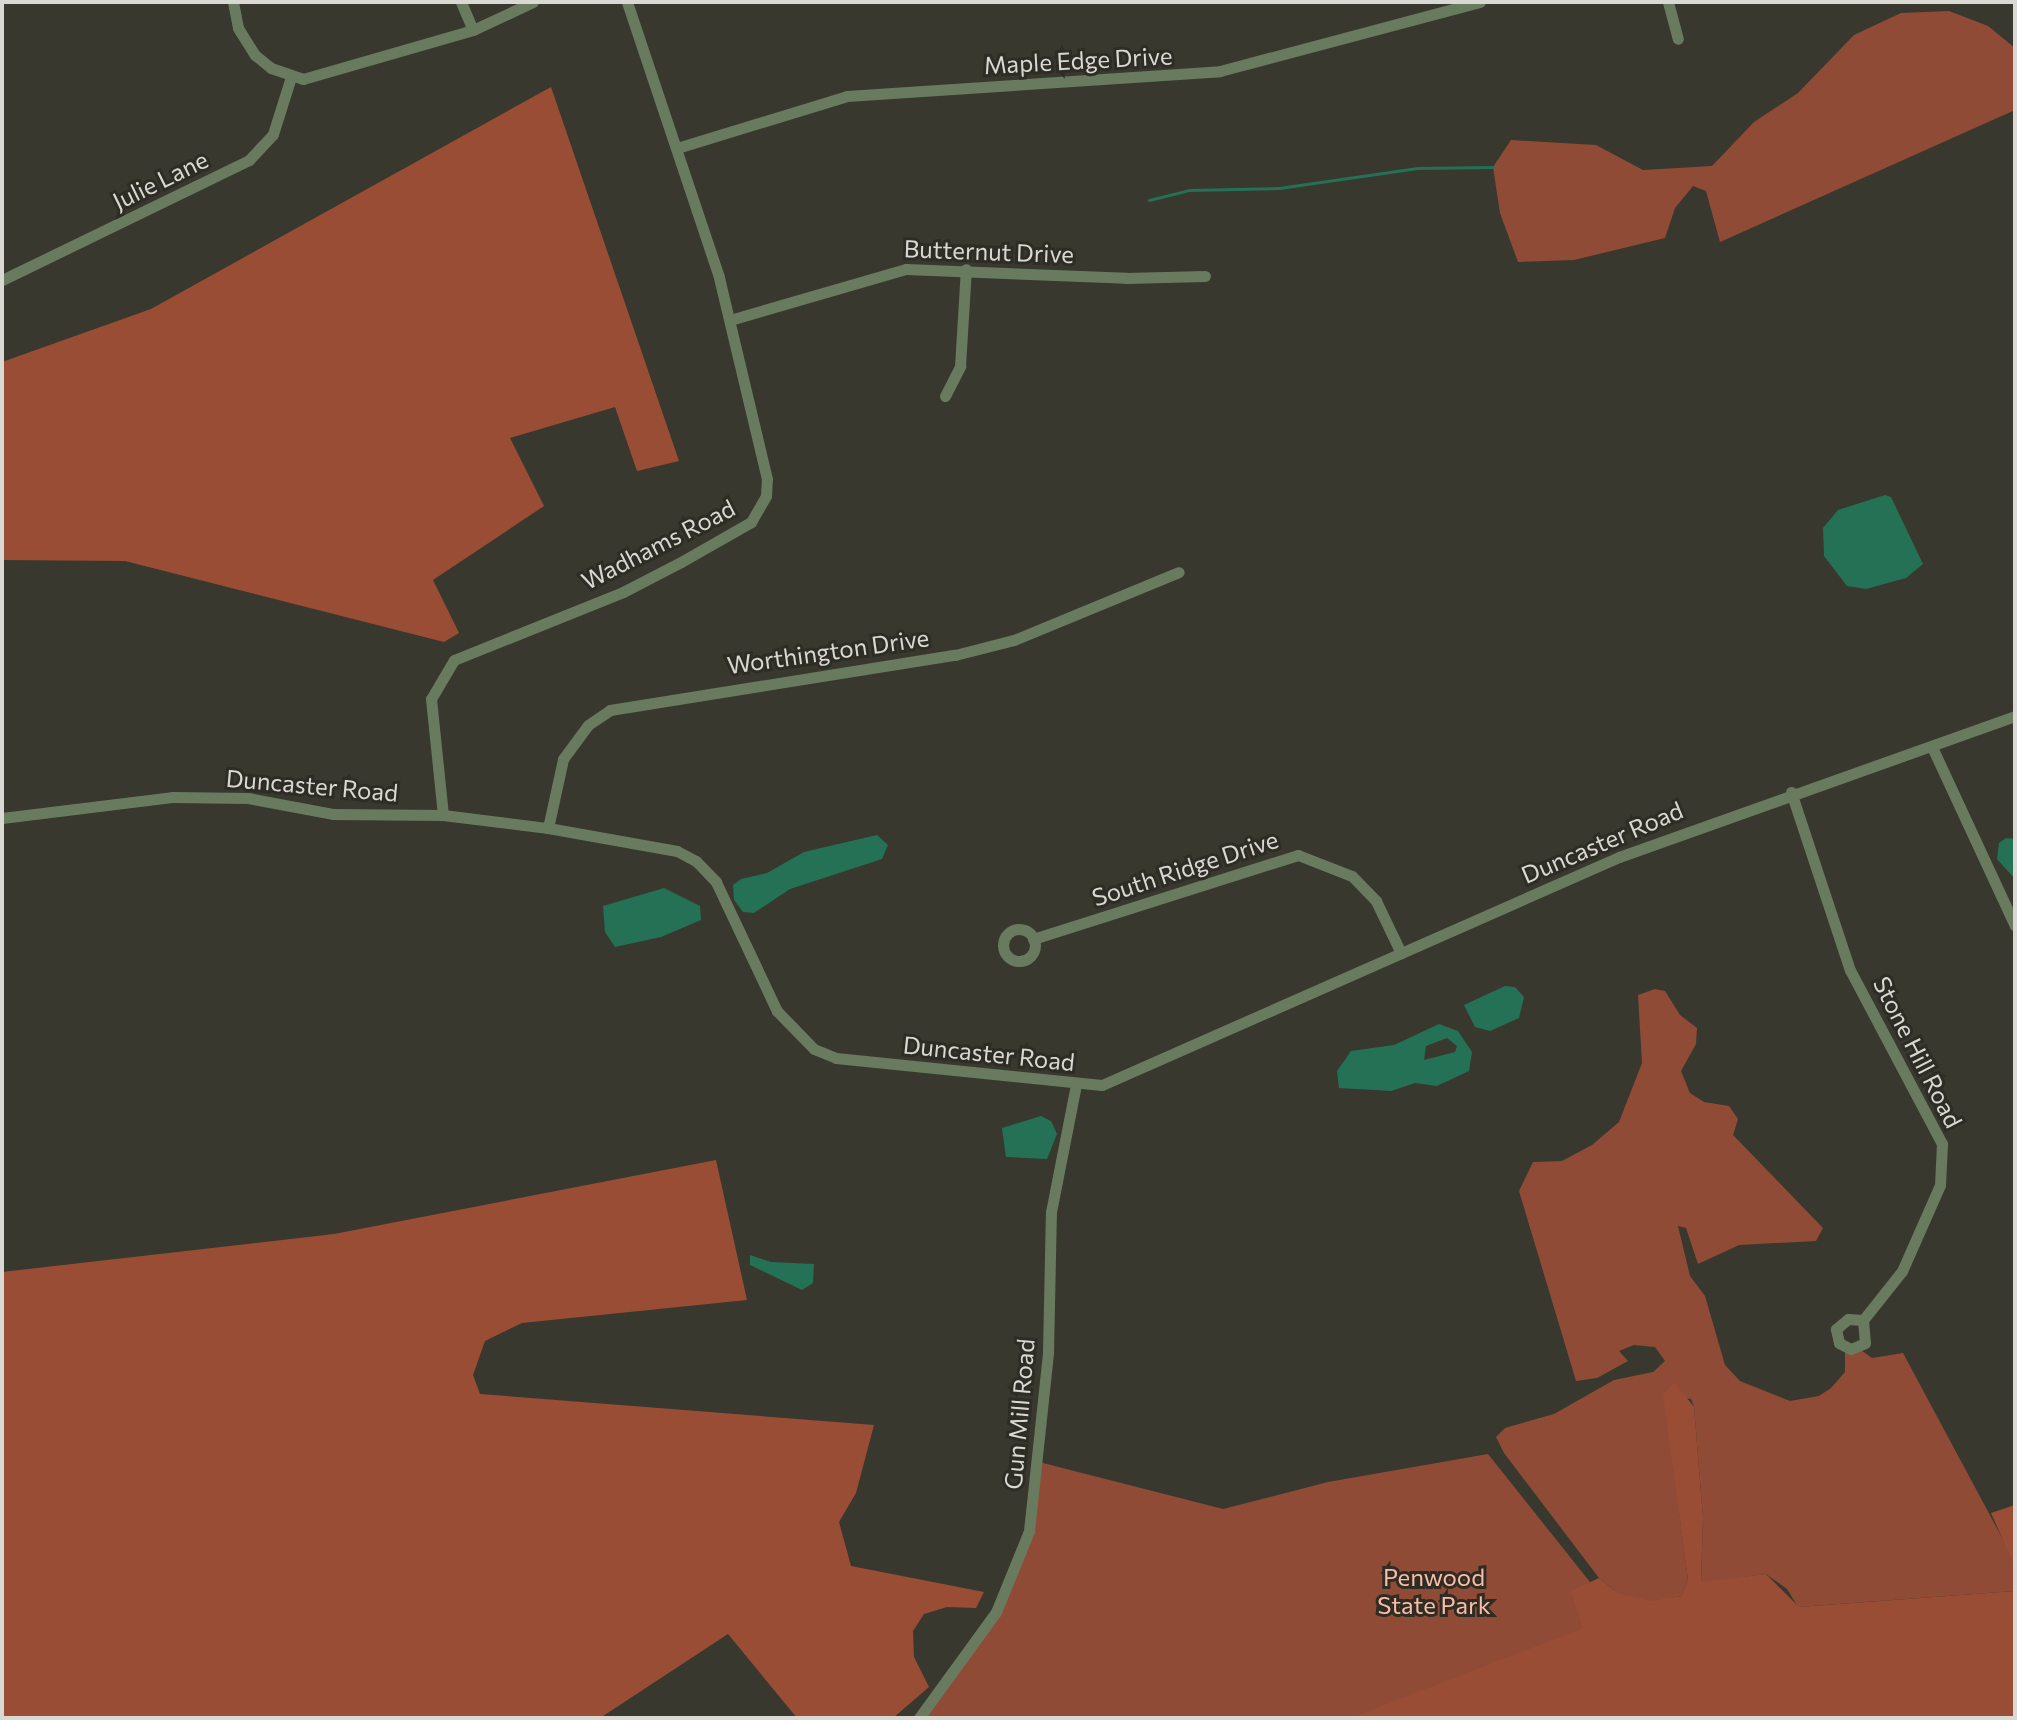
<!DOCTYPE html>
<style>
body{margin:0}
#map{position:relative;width:2017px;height:1720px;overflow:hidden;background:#39382f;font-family:Commissioner,sans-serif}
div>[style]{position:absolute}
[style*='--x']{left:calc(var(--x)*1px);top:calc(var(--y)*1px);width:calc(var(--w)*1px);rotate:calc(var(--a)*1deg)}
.green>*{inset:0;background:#8f4b36}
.forest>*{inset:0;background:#9a4d35}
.water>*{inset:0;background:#247155}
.stream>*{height:3px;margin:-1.5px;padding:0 1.5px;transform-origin:1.5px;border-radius:1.5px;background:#247155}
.minor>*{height:11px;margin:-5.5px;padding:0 5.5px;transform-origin:5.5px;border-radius:5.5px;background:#697b5e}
.minor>.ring{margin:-5.5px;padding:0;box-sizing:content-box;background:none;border:11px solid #697b5e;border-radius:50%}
span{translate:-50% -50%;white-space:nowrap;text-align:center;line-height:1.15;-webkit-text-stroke:6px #2e2d25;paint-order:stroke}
.street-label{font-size:24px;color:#d9d8d3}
.park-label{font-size:24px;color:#febba6}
.frame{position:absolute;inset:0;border:4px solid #d9d8d3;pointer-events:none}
</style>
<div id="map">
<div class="green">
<div style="clip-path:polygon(1949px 11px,1988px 26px,2015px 48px,2015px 110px,1720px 242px,1706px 191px,1693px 186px,1675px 208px,1665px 238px,1574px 260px,1518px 262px,1500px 213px,1493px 167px,1511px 140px,1596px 145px,1643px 170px,1712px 166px,1754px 122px,1798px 93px,1854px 35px,1901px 13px)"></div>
<div style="clip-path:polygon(1655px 989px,1665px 991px,1680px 1015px,1697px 1028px,1696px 1044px,1681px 1071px,1690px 1093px,1704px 1102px,1729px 1106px,1738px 1119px,1733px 1135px,1823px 1228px,1816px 1241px,1739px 1245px,1698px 1264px,1686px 1228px,1678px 1226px,1690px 1276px,1705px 1296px,1725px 1365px,1740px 1381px,1790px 1401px,1819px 1396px,1831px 1388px,1845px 1372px,1845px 1348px,1858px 1348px,1872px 1358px,1903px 1353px,2007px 1547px,2015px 1567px,2015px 1591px,1798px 1607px,1787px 1589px,1766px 1574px,1701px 1583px,1703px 1518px,1694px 1407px,1691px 1399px,1664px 1395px,1688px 1580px,1681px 1596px,1650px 1602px,1617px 1592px,1599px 1578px,1504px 1453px,1496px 1437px,1505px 1428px,1554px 1414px,1614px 1380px,1653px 1372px,1665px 1361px,1655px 1347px,1634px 1345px,1619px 1351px,1628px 1361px,1597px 1378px,1576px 1381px,1519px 1191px,1533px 1162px,1562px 1161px,1592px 1145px,1619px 1122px,1642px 1063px,1638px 995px)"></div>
<div style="clip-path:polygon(1488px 1454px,1613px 1611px,2015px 1718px,919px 1718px,948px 1683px,1015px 1572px,1039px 1462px,1223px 1509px,1328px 1482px)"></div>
</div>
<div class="forest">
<div style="clip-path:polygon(551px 87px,679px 461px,637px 471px,615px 407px,510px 438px,544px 506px,433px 580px,459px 633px,444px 642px,125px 561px,2px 560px,2px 362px,151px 309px)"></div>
<div style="clip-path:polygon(716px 1160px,747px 1300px,522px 1323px,485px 1341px,473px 1375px,480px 1394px,874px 1425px,856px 1493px,839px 1522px,851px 1566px,984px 1592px,976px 1608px,947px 1607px,924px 1614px,913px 1631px,914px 1657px,929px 1687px,893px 1718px,797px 1718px,728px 1634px,600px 1718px,2px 1718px,2px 1272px,334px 1234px)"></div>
<div style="clip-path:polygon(1674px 1382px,1694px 1407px,1703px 1518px,1701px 1582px,1766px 1574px,1799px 1607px,2015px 1591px,2015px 1718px,1351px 1718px,1583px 1628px,1571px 1591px,1599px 1578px,1617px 1592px,1650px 1601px,1681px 1596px,1688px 1580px,1663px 1395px)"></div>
<div style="clip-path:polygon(2015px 1505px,2015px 1567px,1991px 1513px)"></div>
</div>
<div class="water">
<div style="clip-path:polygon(1885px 495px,1891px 497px,1923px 564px,1906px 578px,1866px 589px,1847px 586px,1824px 556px,1823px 528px,1838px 510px)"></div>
<div style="clip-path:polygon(877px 835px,888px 845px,882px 859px,790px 889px,754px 913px,743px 912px,734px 900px,733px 885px,741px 879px,767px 873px,804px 852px)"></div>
<div style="clip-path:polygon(2006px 838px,2015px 839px,2015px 879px,1997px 859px,1999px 843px)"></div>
<div style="clip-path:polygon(664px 888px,700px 906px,701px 920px,661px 937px,615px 947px,605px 932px,603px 906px)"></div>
<div style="clip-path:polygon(1505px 986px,1515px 987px,1524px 997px,1519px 1018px,1490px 1031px,1475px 1027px,1464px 1005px)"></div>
<div style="clip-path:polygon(evenodd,1439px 1024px,1458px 1031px,1472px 1052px,1469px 1071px,1437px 1086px,1415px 1083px,1391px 1091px,1339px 1088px,1337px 1071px,1351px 1051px,1394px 1045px,1439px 1024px,1447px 1038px,1457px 1046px,1455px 1052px,1424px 1060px,1426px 1046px,1447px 1038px)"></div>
<div style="clip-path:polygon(1041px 1116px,1051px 1121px,1057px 1134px,1047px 1159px,1006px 1157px,1002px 1128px)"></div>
<div style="clip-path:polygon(750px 1255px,771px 1262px,814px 1264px,813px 1283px,802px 1290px,750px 1265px)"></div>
</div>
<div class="stream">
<div style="--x:1149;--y:200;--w:41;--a:-14"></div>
<div style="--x:1189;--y:190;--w:90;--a:-1.3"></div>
<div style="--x:1279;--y:188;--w:140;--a:-8.2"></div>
<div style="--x:1418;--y:168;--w:75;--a:-0.8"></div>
</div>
<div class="minor">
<div style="--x:233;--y:2;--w:26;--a:79"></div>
<div style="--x:238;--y:28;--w:32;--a:58"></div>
<div style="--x:255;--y:55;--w:21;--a:39"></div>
<div style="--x:271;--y:68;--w:34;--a:19"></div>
<div style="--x:303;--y:79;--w:177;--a:-16.1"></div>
<div style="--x:473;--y:30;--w:66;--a:-25"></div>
<div style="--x:461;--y:2;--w:30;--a:67"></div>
<div style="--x:1668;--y:2;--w:38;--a:75"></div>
<div style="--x:677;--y:148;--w:178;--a:-17"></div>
<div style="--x:847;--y:96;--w:374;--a:-3.8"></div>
<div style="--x:1220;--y:71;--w:269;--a:-14.9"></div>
<div style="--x:2;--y:280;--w:275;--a:-25.9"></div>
<div style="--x:249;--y:160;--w:35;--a:-47"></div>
<div style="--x:273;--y:134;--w:60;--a:-72.5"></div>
<div style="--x:730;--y:320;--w:183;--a:-16.2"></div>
<div style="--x:906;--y:269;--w:220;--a:2.3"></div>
<div style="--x:1126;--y:278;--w:79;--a:-1.5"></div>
<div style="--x:945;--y:396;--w:34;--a:-63"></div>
<div style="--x:960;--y:366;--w:97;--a:-86.5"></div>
<div style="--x:1932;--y:747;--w:197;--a:65.1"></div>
<div style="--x:1791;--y:792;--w:188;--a:71.7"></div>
<div style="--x:1850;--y:970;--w:197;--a:62.1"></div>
<div style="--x:1942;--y:1144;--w:41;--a:92.8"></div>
<div style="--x:1940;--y:1185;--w:94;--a:113.8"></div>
<div style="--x:1902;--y:1271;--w:63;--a:128.5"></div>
<div style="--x:1863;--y:1320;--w:15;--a:-176"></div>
<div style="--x:1848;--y:1319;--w:16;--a:140"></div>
<div style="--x:1836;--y:1329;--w:14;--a:78"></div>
<div style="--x:1839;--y:1343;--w:13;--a:27"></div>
<div style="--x:1851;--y:1349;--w:15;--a:-23"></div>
<div style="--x:1865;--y:1343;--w:23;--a:-95"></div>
<div style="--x:443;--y:815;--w:117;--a:-95.9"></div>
<div style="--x:431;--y:699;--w:45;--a:-59.5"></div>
<div style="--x:454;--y:660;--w:182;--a:-21.9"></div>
<div style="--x:623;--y:592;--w:65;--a:-27.3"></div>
<div style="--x:681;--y:562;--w:81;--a:-29.7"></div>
<div style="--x:751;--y:522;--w:30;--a:-60"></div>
<div style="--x:766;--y:496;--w:17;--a:-87"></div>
<div style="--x:767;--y:479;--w:208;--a:-103.4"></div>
<div style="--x:719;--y:277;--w:290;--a:-108.5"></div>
<div style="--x:2;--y:818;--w:171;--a:-7"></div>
<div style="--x:172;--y:797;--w:76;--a:0.8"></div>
<div style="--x:248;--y:798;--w:86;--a:10.7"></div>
<div style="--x:333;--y:814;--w:110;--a:0.5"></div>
<div style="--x:443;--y:815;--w:106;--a:7.1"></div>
<div style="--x:548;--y:828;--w:131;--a:10.1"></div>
<div style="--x:677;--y:851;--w:21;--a:28"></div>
<div style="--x:696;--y:861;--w:29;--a:46"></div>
<div style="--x:716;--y:882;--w:143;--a:64.7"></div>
<div style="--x:777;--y:1011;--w:53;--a:45.8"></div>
<div style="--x:814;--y:1049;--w:24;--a:22"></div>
<div style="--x:836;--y:1058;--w:267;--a:5.8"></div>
<div style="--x:1102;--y:1085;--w:565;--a:-23.8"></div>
<div style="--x:1619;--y:857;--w:420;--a:-19.6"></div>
<div style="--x:548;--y:828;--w:71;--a:-77.7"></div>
<div style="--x:563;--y:759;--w:42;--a:-53.7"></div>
<div style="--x:588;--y:725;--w:27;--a:-34"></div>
<div style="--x:610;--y:710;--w:349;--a:-9.1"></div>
<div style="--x:955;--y:655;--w:61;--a:-14.3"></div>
<div style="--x:1014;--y:640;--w:178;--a:-22.4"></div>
<div class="ring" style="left:1003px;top:929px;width:21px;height:21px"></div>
<div style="--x:1033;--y:939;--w:278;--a:-17.6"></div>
<div style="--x:1298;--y:855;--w:58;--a:21.3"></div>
<div style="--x:1352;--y:876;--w:35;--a:46"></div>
<div style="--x:1376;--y:901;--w:58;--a:64.3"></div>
<div style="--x:919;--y:1718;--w:131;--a:-54"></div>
<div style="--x:996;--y:1612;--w:87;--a:-67.8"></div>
<div style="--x:1029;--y:1531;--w:180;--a:-83.9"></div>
<div style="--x:1048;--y:1352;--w:140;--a:-88.8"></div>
<div style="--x:1051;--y:1212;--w:129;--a:-78.9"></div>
</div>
<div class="street-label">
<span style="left:1078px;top:60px;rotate:-3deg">Maple Edge Drive</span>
<span style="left:160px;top:180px;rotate:-26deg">Julie Lane</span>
<span style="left:989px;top:251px;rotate:2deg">Butternut Drive</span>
<span style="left:658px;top:544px;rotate:-27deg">Wadhams Road</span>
<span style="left:828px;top:651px;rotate:-8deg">Worthington Drive</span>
<span style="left:312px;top:785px;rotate:5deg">Duncaster Road</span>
<span style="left:1602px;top:842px;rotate:-23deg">Duncaster Road</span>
<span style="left:1185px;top:868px;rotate:-18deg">South Ridge Drive</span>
<span style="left:1918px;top:1052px;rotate:63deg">Stone Hill Road</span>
<span style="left:989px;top:1053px;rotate:6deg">Duncaster Road</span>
<span style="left:1019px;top:1414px;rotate:-85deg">Gun Mill Road</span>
</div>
<div class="park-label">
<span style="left:1434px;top:1591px">Penwood<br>State Park</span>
</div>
<div class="frame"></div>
</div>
